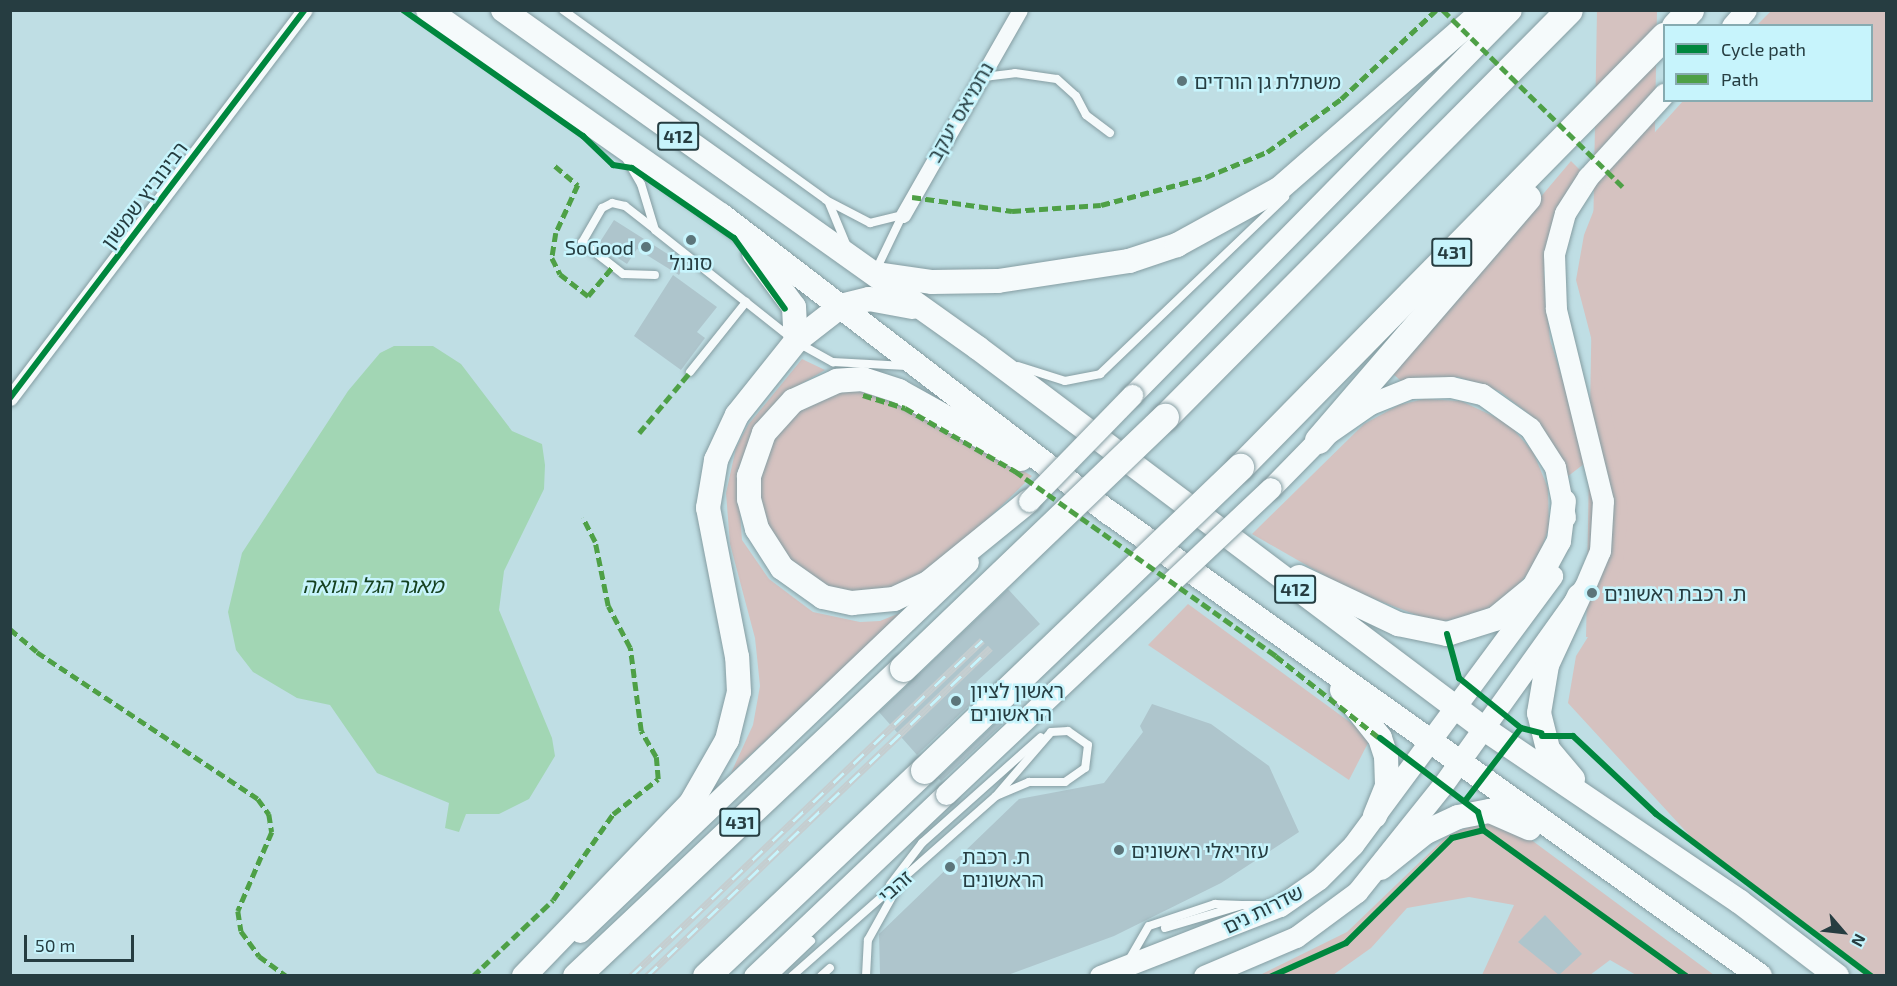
<!DOCTYPE html>
<meta charset="utf-8">
<style>
body{margin:0}
#map{position:relative;width:1897px;height:986px;overflow:hidden;background:#bfdee4;font-family:"Exo 2","Noto Sans Hebrew",sans-serif}
div>[style]{position:absolute}
[style*='--x']{left:calc(var(--x)*1px);top:calc(var(--y)*1px);width:calc(var(--w)*1px);rotate:calc(var(--a)*1deg)}
.green>*{inset:0;background:#d5c2c0;transform-origin:0 0}
.water>*{inset:0;background:#a2d6b4}
.building>*{inset:0;background:#aec5cc}
.roads{filter:drop-shadow(0 0 2px #859da2) drop-shadow(0 0 2px #859da2)}
.lane>*{height:8px;margin:-4px;padding:0 4px;transform-origin:4px;border-radius:4px;background:#f5fafb}
.street>*{height:15px;margin:-7.5px;padding:0 7.5px;transform-origin:7.5px;border-radius:7.5px;background:#f5fafb}
.secondary>*{height:21px;margin:-10.5px;padding:0 10.5px;transform-origin:10.5px;border-radius:10.5px;background:#f5fafb}
.primary>*{height:24px;margin:-12px;padding:0 12px;transform-origin:12px;border-radius:12px;background:#f5fafb}
.highway>*{height:27px;margin:-13.5px;padding:0 13.5px;transform-origin:13.5px;border-radius:13.5px;background:#f5fafb}
.rail>*{height:7px;margin-top:-3.5px;transform-origin:0;background:repeating-linear-gradient(90deg,#c7f4fc 0 14px,#c5ced0 0 28px);box-sizing:border-box;border-block:2px solid #c5ced0}
.bridges{filter:drop-shadow(0 0 2px #859da2) drop-shadow(0 0 2px #859da2)}
.secondary-bridge>*{height:21px;margin:-10.5px;padding:0 10.5px;transform-origin:10.5px;border-radius:10.5px;background:#f5fafb}
.highway-bridge>*{height:27px;margin:-13.5px;padding:0 13.5px;transform-origin:13.5px;border-radius:13.5px;background:#f5fafb}
.quiet>*{height:4.5px;margin-top:-2.25px;transform-origin:0;background:repeating-linear-gradient(90deg,#4ea046 0 9px,transparent 0 13.5px)}
.cycleway>*{height:6px;margin:-3px;padding:0 3px;transform-origin:3px;border-radius:3px;background:#00873e}
.dots>*{width:16px;height:16px;translate:-50% -50%;box-sizing:border-box;border:3px solid #c7f4fc;border-radius:50%}
span{translate:-50% -50%;white-space:nowrap;text-align:center;line-height:1.15;-webkit-text-stroke:5px #c7f4fc;paint-order:stroke}
.shield-label span{padding:2px 4px;background:#c7f4fc;border:2px solid;border-radius:4px;-webkit-text-stroke-width:0}
.shield-label{font-size:18px;color:#263d41;font-weight:700}
.poi-label{font-size:20px;color:#263d41}
.left{translate:0 -50%;text-align:left}
.right{translate:-100% -50%;text-align:right}
.street-label{font-size:20px;color:#263d41}
.water-label{font-size:21px;color:#154120;font-style:italic}
.frame{position:absolute;inset:0;border:12px solid #263d41;pointer-events:none}
.legend{position:absolute;left:1663px;top:24px;width:210px;height:78px;box-sizing:border-box;background:#c7f4fc;border:2px solid #87abb1;margin:0;padding:8px 10px;list-style:none;font-size:18px;color:#263d41}
.legend li{display:flex;align-items:center;gap:12px;height:30px}
.legend b{width:30px;border:2px solid #87abb1}
.north{position:absolute;left:1813px;top:902px;width:60px;height:60px;-webkit-text-stroke:4px #c7f4fc;paint-order:stroke;rotate:118deg;font-size:16px;font-weight:700;line-height:24px;text-align:center;color:#263d41}
.north::after{content:'';display:block;margin:auto;width:21px;height:27px;background:#263d41;clip-path:polygon(50% 0,100% 100%,50% 72%,0 100%)}
.scale{position:absolute;left:24px;top:935px;width:110px;height:27px;box-sizing:border-box;border:3px solid #263d41;border-top:0;padding-left:8px;font-size:18px;line-height:21px;white-space:nowrap;color:#263d41;-webkit-text-stroke:4px #c7f4fc;paint-order:stroke}
</style>
<div id="map">
<div class="green">
<div style="left:1597px;top:10px;width:60px;height:627px;rotate:1deg"></div>
<div style="clip-path:polygon(1771px 11px,1886px 11px,1886px 975px,1864px 975px,1702px 849px,1568px 703px,1576px 656px,1603px 613px,1623px 564px,1628px 512px,1618px 441px,1576px 280px,1584px 235px,1601px 192px,1683px 101px,1872px 100px,1872px 26px,1757px 25px)"></div>
<div style="clip-path:polygon(1571px 161px,1581px 171px,1544px 271px,1550px 340px,1589px 460px,1567px 477px,1529px 414px,1499px 391px,1458px 377px,1401px 381px,1392px 373px)"></div>
<div style="clip-path:polygon(802px 359px,825px 370px,782px 395px,738px 484px,742px 540px,769px 579px,813px 612px,860px 622px,880px 621px,905px 611px,731px 773px,753px 725px,760px 686px,755px 638px,730px 544px,726px 493px,736px 448px,748px 425px)"></div>
<div style="clip-path:polygon(839px 390px,868px 390px,913px 407px,1032px 476px,945px 561px,891px 590px,840px 593px,802px 575px,765px 526px,758px 477px,771px 438px,799px 408px)"></div>
<div style="clip-path:polygon(1424px 399px,1461px 401px,1508px 423px,1533px 452px,1548px 488px,1549px 527px,1537px 563px,1507px 598px,1473px 617px,1435px 622px,1348px 589px,1252px 534px,1364px 424px,1399px 405px)"></div>
<div style="clip-path:polygon(1188px 604px,1358px 728px,1369px 741px,1349px 780px,1148px 645px)"></div>
<div style="clip-path:polygon(1483px 821px,1530px 839px,1714px 975px,1636px 975px,1610px 960px,1590px 975px,1482px 975px,1514px 905px,1469px 897px,1407px 908px,1371px 948px,1333px 975px,1258px 976px,1347px 932px,1447px 836px)"></div>
</div>
<div class="water">
<div style="clip-path:polygon(394px 346px,433px 346px,461px 364px,512px 431px,542px 444px,545px 465px,544px 489px,504px 571px,499px 610px,552px 738px,555px 756px,529px 799px,499px 814px,466px 814px,459px 832px,445px 828px,449px 803px,377px 773px,330px 705px,297px 698px,253px 672px,236px 650px,228px 612px,242px 553px,348px 391px,380px 353px)"></div>
</div>
<div class="building">
<div style="clip-path:polygon(614px 220px,685px 265px,679px 275px,637px 249px,627px 264px,598px 245px)"></div>
<div style="clip-path:polygon(673px 275px,717px 307px,697px 332px,705px 338px,681px 370px,634px 336px)"></div>
<div style="clip-path:polygon(1008px 589px,1040px 624px,976px 682px,984px 691px,917px 755px,879px 712px)"></div>
<div style="clip-path:polygon(1152px 704px,1211px 724px,1269px 766px,1299px 832px,1221px 883px,1114px 936px,1008px 975px,880px 975px,879px 934px,1019px 799px,1104px 783px,1143px 732px,1140px 726px)"></div>
<div style="clip-path:polygon(1005px 714px,1009px 718px,941px 781px,938px 778px)"></div>
<div style="clip-path:polygon(1545px 915px,1582px 954px,1559px 975px,1518px 942px)"></div>
</div>
<div class="roads">
<div class="lane">
<div style="--x:563;--y:10;--w:324;--a:35.8"></div>
<div style="--x:826;--y:200;--w:50;--a:27.6"></div>
<div style="--x:870;--y:223;--w:34;--a:-14"></div>
<div style="--x:984;--y:77;--w:31;--a:-7"></div>
<div style="--x:1015;--y:73;--w:42;--a:8.1"></div>
<div style="--x:1057;--y:79;--w:25;--a:42"></div>
<div style="--x:1076;--y:96;--w:21;--a:62"></div>
<div style="--x:1086;--y:115;--w:30;--a:37"></div>
<div style="--x:627;--y:160;--w:28;--a:60"></div>
<div style="--x:641;--y:184;--w:48;--a:73.1"></div>
<div style="--x:655;--y:230;--w:172;--a:38.4"></div>
<div style="--x:829;--y:203;--w:44;--a:67.5"></div>
<div style="--x:652;--y:227;--w:34;--a:-142"></div>
<div style="--x:625;--y:206;--w:13;--a:-167"></div>
<div style="--x:612;--y:203;--w:11;--a:153"></div>
<div style="--x:602;--y:208;--w:39;--a:120"></div>
<div style="--x:582;--y:242;--w:52;--a:38"></div>
<div style="--x:623;--y:274;--w:32;--a:2"></div>
<div style="--x:876;--y:270;--w:60;--a:-64.3"></div>
<div style="--x:800;--y:344;--w:38;--a:29"></div>
<div style="--x:833;--y:362;--w:73;--a:3.1"></div>
<div style="--x:1018;--y:366;--w:49;--a:17.7"></div>
<div style="--x:1065;--y:381;--w:36;--a:-11"></div>
<div style="--x:1100;--y:374;--w:256;--a:-43.7"></div>
<div style="--x:690;--y:372;--w:90;--a:-51.3"></div>
<div style="--x:890;--y:885;--w:53;--a:-52.7"></div>
<div style="--x:922;--y:843;--w:159;--a:-41.7"></div>
<div style="--x:1165;--y:928;--w:80;--a:-16.6"></div>
<div style="--x:1242;--y:905;--w:18;--a:0"></div>
<div style="--x:1129;--y:960;--w:39;--a:-60"></div>
<div style="--x:1149;--y:926;--w:70;--a:-18.4"></div>
<div style="--x:1215;--y:904;--w:27;--a:2"></div>
<div style="--x:774;--y:976;--w:51;--a:-43.4"></div>
<div style="--x:792;--y:976;--w:272;--a:-41.4"></div>
<div style="--x:996;--y:796;--w:84;--a:-49.3"></div>
<div style="--x:1051;--y:732;--w:17;--a:-3"></div>
<div style="--x:1068;--y:731;--w:24;--a:35"></div>
<div style="--x:1088;--y:745;--w:23;--a:97"></div>
<div style="--x:1085;--y:768;--w:24;--a:145"></div>
<div style="--x:1065;--y:782;--w:36;--a:180"></div>
<div style="--x:1029;--y:782;--w:36;--a:157"></div>
<div style="--x:821;--y:976;--w:12;--a:-42"></div>
<div style="--x:866;--y:976;--w:36;--a:-87"></div>
<div style="--x:868;--y:940;--w:62;--a:-60.9"></div>
</div>
<div class="street">
<div style="--x:903;--y:215;--w:236;--a:-60.3"></div>
<div style="--x:10;--y:398;--w:487;--a:-52.8"></div>
</div>
<div class="secondary">
<div style="--x:1732;--y:26;--w:21;--a:-49"></div>
<div style="--x:1132;--y:395;--w:540;--a:-45.45"></div>
<div style="--x:1271;--y:488;--w:67;--a:-45.6"></div>
<div style="--x:1318;--y:440;--w:63;--a:-34.7"></div>
<div style="--x:1370;--y:404;--w:43;--a:-21.8"></div>
<div style="--x:1410;--y:388;--w:41;--a:-1.4"></div>
<div style="--x:1451;--y:387;--w:32;--a:13"></div>
<div style="--x:1482;--y:394;--w:59;--a:35.3"></div>
<div style="--x:1530;--y:428;--w:46;--a:57.3"></div>
<div style="--x:1555;--y:467;--w:51;--a:78.7"></div>
<div style="--x:580;--y:932;--w:536;--a:-43.64"></div>
<div style="--x:754;--y:976;--w:265;--a:-43.5"></div>
<div style="--x:1100;--y:976;--w:193;--a:-21.3"></div>
<div style="--x:1280;--y:906;--w:47;--a:-34.7"></div>
<div style="--x:1319;--y:879;--w:48;--a:-45"></div>
<div style="--x:1353;--y:845;--w:335;--a:-53.5"></div>
<div style="--x:1204;--y:976;--w:100;--a:-23"></div>
<div style="--x:1296;--y:937;--w:76;--a:-36.4"></div>
<div style="--x:1357;--y:892;--w:136;--a:-51.3"></div>
<div style="--x:1442;--y:786;--w:246;--a:-54.4"></div>
<div style="--x:1585;--y:586;--w:38;--a:-67"></div>
<div style="--x:1600;--y:551;--w:50;--a:-86.6"></div>
<div style="--x:1603;--y:501;--w:198;--a:-103.8"></div>
<div style="--x:1556;--y:309;--w:55;--a:-92.1"></div>
<div style="--x:1554;--y:254;--w:42;--a:-75"></div>
<div style="--x:1565;--y:213;--w:43;--a:-57.4"></div>
<div style="--x:1588;--y:177;--w:113;--a:-47.5"></div>
</div>
<div class="primary">
<div style="--x:428;--y:10;--w:358;--a:35"></div>
<div style="--x:721;--y:215;--w:490;--a:37.5"></div>
<div style="--x:1110;--y:513;--w:798;--a:35.46"></div>
<div style="--x:503;--y:10;--w:583;--a:35.43"></div>
<div style="--x:978;--y:348;--w:632;--a:36.96"></div>
<div style="--x:1483;--y:728;--w:310;--a:34.1"></div>
<div style="--x:1740;--y:902;--w:122;--a:37.3"></div>
<div style="--x:754;--y:253;--w:67;--a:53.5"></div>
<div style="--x:794;--y:307;--w:34;--a:87"></div>
<div style="--x:877;--y:274;--w:56;--a:8.3"></div>
<div style="--x:932;--y:282;--w:66;--a:-0.9"></div>
<div style="--x:998;--y:281;--w:133;--a:-8.7"></div>
<div style="--x:1129;--y:261;--w:51;--a:-18.4"></div>
<div style="--x:1177;--y:245;--w:116;--a:-28.8"></div>
<div style="--x:1279;--y:189;--w:272;--a:-41.1"></div>
<div style="--x:1021;--y:459;--w:140;--a:-150.9"></div>
<div style="--x:899;--y:391;--w:38;--a:-162"></div>
<div style="--x:863;--y:379;--w:26;--a:176"></div>
<div style="--x:837;--y:381;--w:48;--a:155.6"></div>
<div style="--x:793;--y:401;--w:43;--a:132.2"></div>
<div style="--x:764;--y:433;--w:46;--a:109.2"></div>
<div style="--x:749;--y:476;--w:23;--a:90"></div>
<div style="--x:749;--y:499;--w:31;--a:75"></div>
<div style="--x:757;--y:529;--w:46;--a:57.3"></div>
<div style="--x:782;--y:568;--w:50;--a:35.3"></div>
<div style="--x:823;--y:597;--w:30;--a:12"></div>
<div style="--x:852;--y:603;--w:42;--a:-5.4"></div>
<div style="--x:894;--y:599;--w:38;--a:-25"></div>
<div style="--x:928;--y:583;--w:130;--a:-39.1"></div>
<div style="--x:1299;--y:577;--w:110;--a:25.4"></div>
<div style="--x:1398;--y:624;--w:50;--a:11.5"></div>
<div style="--x:1447;--y:634;--w:50;--a:-17.4"></div>
<div style="--x:1495;--y:619;--w:50;--a:-39.4"></div>
<div style="--x:1534;--y:587;--w:52;--a:-61.5"></div>
<div style="--x:1559;--y:541;--w:40;--a:-82.9"></div>
<div style="--x:1342;--y:690;--w:61;--a:51.6"></div>
<div style="--x:1380;--y:738;--w:19;--a:72"></div>
<div style="--x:1386;--y:756;--w:30;--a:88"></div>
<div style="--x:1387;--y:786;--w:32;--a:112"></div>
<div style="--x:1573;--y:779;--w:39;--a:-130"></div>
<div style="--x:1548;--y:749;--w:37;--a:-104"></div>
<div style="--x:1539;--y:713;--w:49;--a:-80.5"></div>
<div style="--x:1547;--y:665;--w:76;--a:-65.1"></div>
<div style="--x:1381;--y:868;--w:58;--a:-38.7"></div>
<div style="--x:1426;--y:832;--w:35;--a:-25"></div>
<div style="--x:1458;--y:817;--w:33;--a:-11"></div>
<div style="--x:1490;--y:811;--w:43;--a:23.6"></div>
<div style="--x:524;--y:976;--w:240;--a:-46"></div>
<div style="--x:691;--y:803;--w:73;--a:-60.3"></div>
<div style="--x:727;--y:740;--w:49;--a:-76"></div>
<div style="--x:739;--y:692;--w:35;--a:-93"></div>
<div style="--x:737;--y:657;--w:152;--a:-101"></div>
<div style="--x:708;--y:508;--w:49;--a:-80.5"></div>
<div style="--x:716;--y:460;--w:50;--a:-65"></div>
<div style="--x:737;--y:415;--w:95;--a:-51.4"></div>
<div style="--x:796;--y:341;--w:57;--a:-37.9"></div>
<div style="--x:841;--y:306;--w:29;--a:-14"></div>
<div style="--x:869;--y:299;--w:44;--a:10.5"></div>
</div>
<div class="highway">
<div style="--x:1675;--y:26;--w:22;--a:-47"></div>
<div style="--x:1165;--y:417;--w:573;--a:-45.21"></div>
<div style="--x:1318;--y:440;--w:320;--a:-49.2"></div>
<div style="--x:1240;--y:467;--w:605;--a:-45.47"></div>
<div style="--x:576;--y:976;--w:449;--a:-43.3"></div>
<div style="--x:706;--y:976;--w:300;--a:-43.4"></div>
</div>
</div>
<div class="rail">
<div style="--x:631;--y:976;--w:486;--a:-43.7"></div>
<div style="--x:647;--y:976;--w:475;--a:-43.7"></div>
</div>
<div class="bridges">
<div class="secondary-bridge">
<div style="--x:1029;--y:501;--w:148;--a:-45.8"></div>
<div style="--x:946;--y:794;--w:446;--a:-43.3"></div>
</div>
<div class="highway-bridge">
<div style="--x:903;--y:668;--w:363;--a:-43.8"></div>
<div style="--x:924;--y:770;--w:438;--a:-43.8"></div>
</div>
</div>
<div class="quiet">
<div style="--x:1443;--y:10;--w:254;--a:44.5"></div>
<div style="--x:555;--y:166;--w:30;--a:40"></div>
<div style="--x:578;--y:185;--w:53;--a:114.6"></div>
<div style="--x:556;--y:233;--w:25;--a:99"></div>
<div style="--x:552;--y:258;--w:18;--a:63"></div>
<div style="--x:560;--y:274;--w:36;--a:38"></div>
<div style="--x:588;--y:296;--w:38;--a:-50"></div>
<div style="--x:912;--y:197;--w:101;--a:8"></div>
<div style="--x:1012;--y:211;--w:89;--a:-3.9"></div>
<div style="--x:1101;--y:205;--w:109;--a:-14.9"></div>
<div style="--x:1206;--y:177;--w:66;--a:-22.3"></div>
<div style="--x:1267;--y:152;--w:91;--a:-35.6"></div>
<div style="--x:1341;--y:99;--w:130;--a:-43.1"></div>
<div style="--x:863;--y:395;--w:44;--a:17.2"></div>
<div style="--x:905;--y:408;--w:127;--a:29.8"></div>
<div style="--x:1015;--y:471;--w:320;--a:35.3"></div>
<div style="--x:1276;--y:656;--w:135;--a:38.4"></div>
<div style="--x:639;--y:433;--w:80;--a:-50.1"></div>
<div style="--x:10;--y:629;--w:35;--a:40"></div>
<div style="--x:37;--y:652;--w:265;--a:33.6"></div>
<div style="--x:258;--y:799;--w:19;--a:54"></div>
<div style="--x:269;--y:814;--w:18;--a:81"></div>
<div style="--x:272;--y:832;--w:86;--a:113.3"></div>
<div style="--x:238;--y:911;--w:20;--a:81"></div>
<div style="--x:241;--y:931;--w:31;--a:54"></div>
<div style="--x:259;--y:956;--w:34;--a:36"></div>
<div style="--x:473;--y:976;--w:110;--a:-43.5"></div>
<div style="--x:553;--y:900;--w:105;--a:-55.1"></div>
<div style="--x:613;--y:814;--w:57;--a:-37.9"></div>
<div style="--x:658;--y:779;--w:22;--a:-95"></div>
<div style="--x:656;--y:757;--w:30;--a:-120"></div>
<div style="--x:641;--y:731;--w:84;--a:-97.5"></div>
<div style="--x:630;--y:648;--w:47;--a:-117.6"></div>
<div style="--x:608;--y:606;--w:65;--a:-101.5"></div>
<div style="--x:595;--y:542;--w:27;--a:-117"></div>
</div>
<div class="cycleway">
<div style="--x:403;--y:10;--w:220;--a:35"></div>
<div style="--x:583;--y:136;--w:42;--a:44"></div>
<div style="--x:613;--y:165;--w:19;--a:9"></div>
<div style="--x:632;--y:168;--w:124;--a:34.5"></div>
<div style="--x:734;--y:238;--w:87;--a:54.3"></div>
<div style="--x:10;--y:398;--w:487;--a:-52.8"></div>
<div style="--x:1447;--y:634;--w:46;--a:74.7"></div>
<div style="--x:1459;--y:678;--w:80;--a:38.9"></div>
<div style="--x:1521;--y:728;--w:21;--a:14"></div>
<div style="--x:1542;--y:736;--w:31;--a:0"></div>
<div style="--x:1573;--y:736;--w:114;--a:43.2"></div>
<div style="--x:1656;--y:814;--w:269;--a:37"></div>
<div style="--x:1380;--y:738;--w:123;--a:37.1"></div>
<div style="--x:1478;--y:812;--w:19;--a:74"></div>
<div style="--x:1465;--y:801;--w:92;--a:-52.5"></div>
<div style="--x:1272;--y:976;--w:81;--a:-24"></div>
<div style="--x:1346;--y:943;--w:149;--a:-44.7"></div>
<div style="--x:1452;--y:838;--w:32;--a:-14"></div>
<div style="--x:1483;--y:830;--w:250;--a:35.7"></div>
</div>
<div class="dots">
<div style="left:1182px;top:81px;background:#5c757a"></div>
<div style="left:691px;top:240px;background:#5c757a"></div>
<div style="left:646px;top:247px;background:#5c757a"></div>
<div style="left:1592px;top:593px;background:#5c757a"></div>
<div style="left:956px;top:701px;background:#5c757a"></div>
<div style="left:1119px;top:850px;background:#5c757a"></div>
<div style="left:950px;top:867px;background:#5c757a"></div>
</div>
<div class="shield-label">
<span style="left:678px;top:136px">412</span>
<span style="left:1452px;top:252px">431</span>
<span style="left:1295px;top:589px">412</span>
<span style="left:740px;top:822px">431</span>
</div>
<div class="poi-label">
<span class="left" style="left:1194px;top:81px">משתלת גן הורדים</span>
<span class="right" style="left:634px;top:247px">SoGood</span>
<span style="left:691px;top:262px">סונול</span>
<span class="left" style="left:1604px;top:593px">ת. רכבת ראשונים</span>
<span class="left" style="left:970px;top:702px">ראשון לציון<br>הראשונים</span>
<span class="left" style="left:1131px;top:850px">עזריאלי ראשונים</span>
<span class="left" style="left:962px;top:868px">ת. רכבת<br>הראשונים</span>
</div>
<div class="street-label">
<span style="left:960px;top:112px;rotate:-60deg">נחמיאס יעקב</span>
<span style="left:144px;top:195px;rotate:-53deg">רבינוביץ שמשון</span>
<span style="left:895px;top:886px;rotate:-41deg">זהבי</span>
<span style="left:1263px;top:909px;rotate:-26deg">שדרות נים</span>
</div>
<div class="water-label">
<span style="left:373px;top:585px">מאגר הגל הגואה</span>
</div>
<div class="frame"></div>
<ul class="legend">
<li><b style="height:8px;background:#00873e"></b>Cycle path</li>
<li><b style="height:8px;background:#4ea046"></b>Path</li>
</ul>
<div class="north">N</div>
<div class="scale">50 m</div>
</div>
